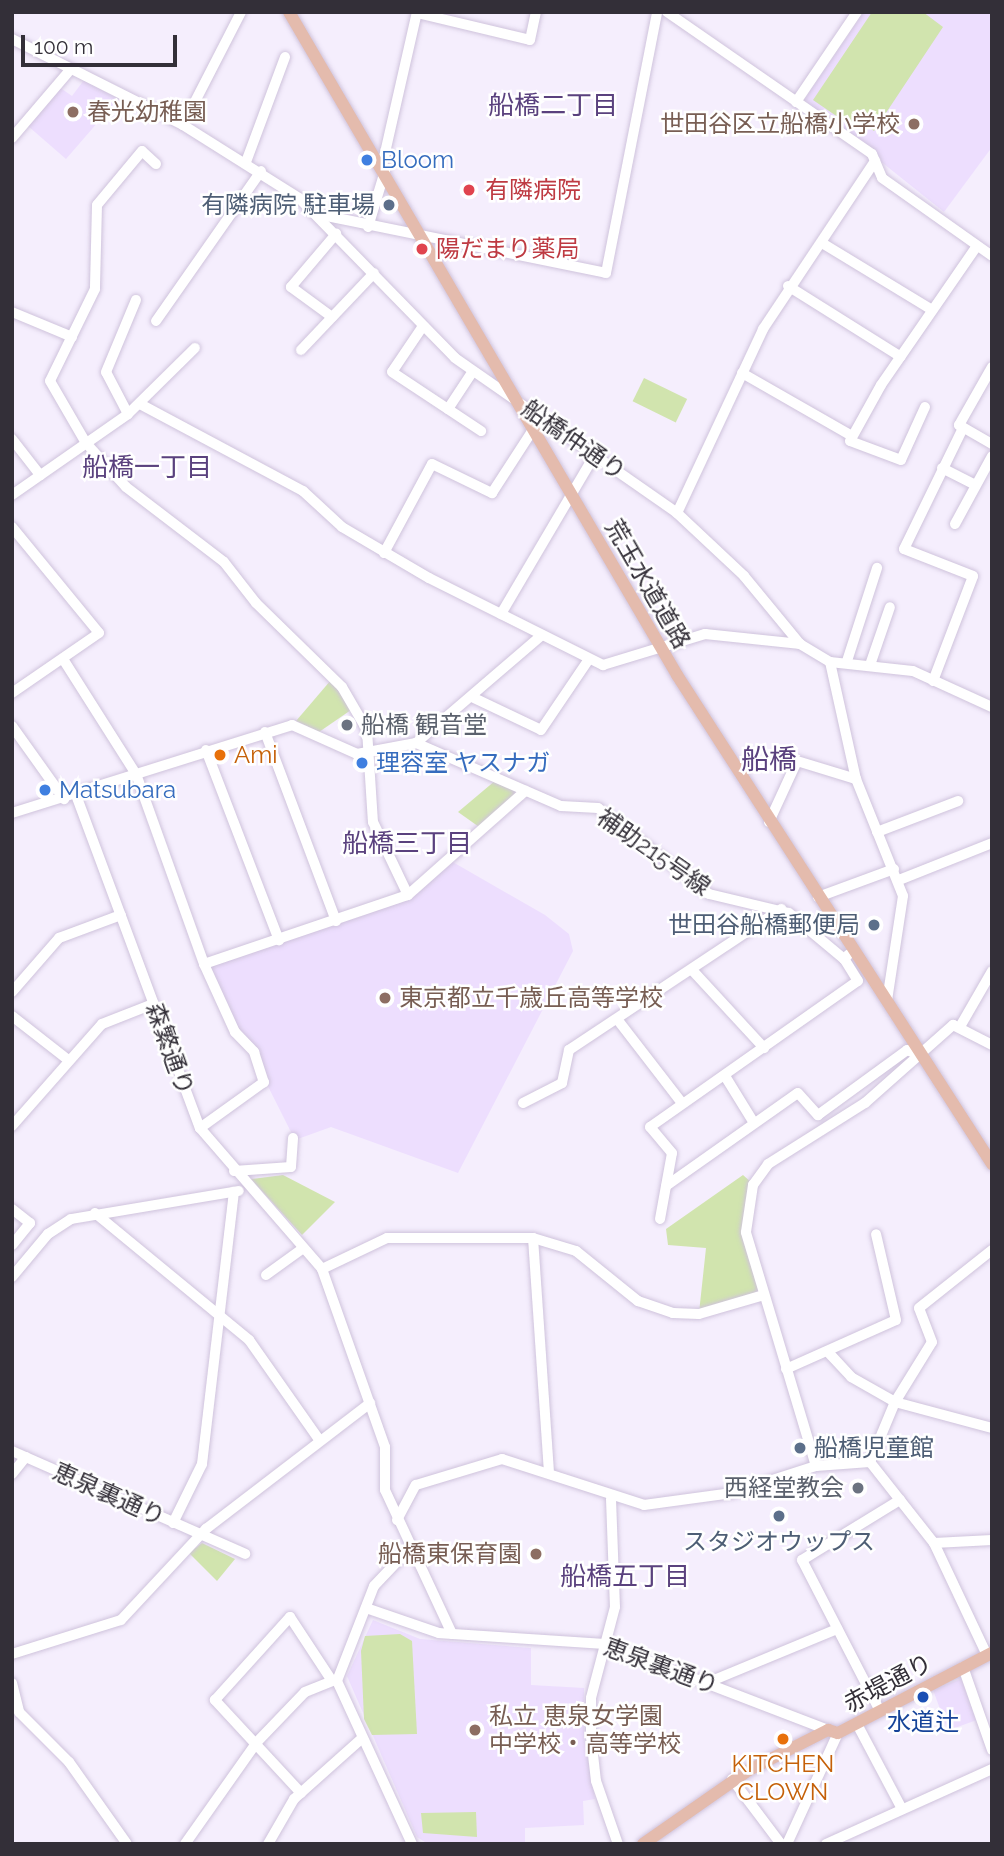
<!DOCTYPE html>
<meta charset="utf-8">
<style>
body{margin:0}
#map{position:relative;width:1004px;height:1856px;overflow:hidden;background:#f5eefd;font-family:Raleway,"Noto Sans JP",sans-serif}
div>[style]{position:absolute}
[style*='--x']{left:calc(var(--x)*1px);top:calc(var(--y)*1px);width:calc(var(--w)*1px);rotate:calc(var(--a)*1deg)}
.built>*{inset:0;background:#eddefe;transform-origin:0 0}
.green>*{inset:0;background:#d1e4ae;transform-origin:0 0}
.roads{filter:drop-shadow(0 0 2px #cfc3dc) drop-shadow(0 0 2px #cfc3dc)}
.minor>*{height:10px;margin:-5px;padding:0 5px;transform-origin:5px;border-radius:5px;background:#fff}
.major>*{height:12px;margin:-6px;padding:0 6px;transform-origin:6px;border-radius:6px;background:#e4bbad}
.dots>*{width:19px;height:19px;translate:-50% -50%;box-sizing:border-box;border:4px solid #fff;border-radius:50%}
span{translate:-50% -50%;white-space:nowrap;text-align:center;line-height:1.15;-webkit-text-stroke:5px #fff;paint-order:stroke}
.education-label{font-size:24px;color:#785e54}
.left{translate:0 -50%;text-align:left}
.right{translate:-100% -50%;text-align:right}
.shop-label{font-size:24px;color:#366cbe}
.health-label{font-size:24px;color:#be3a42}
.service-label{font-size:24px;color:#4e5e75}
.street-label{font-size:24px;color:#332f38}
.worship-label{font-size:24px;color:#5b616d}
.food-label{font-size:24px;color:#c56008}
.transit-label{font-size:24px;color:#164399}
.neighbourhood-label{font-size:26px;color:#5a417e}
.quarter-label{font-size:28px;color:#5a417e}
.frame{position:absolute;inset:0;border:14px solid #332f38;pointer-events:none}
.scale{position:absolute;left:21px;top:35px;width:156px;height:32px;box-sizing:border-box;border:4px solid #332f38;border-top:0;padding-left:9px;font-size:21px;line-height:24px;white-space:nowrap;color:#332f38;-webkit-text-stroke:5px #fff;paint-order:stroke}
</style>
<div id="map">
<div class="built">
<div style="clip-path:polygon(864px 12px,992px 12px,992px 147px,944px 212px,804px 100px)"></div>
<div style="clip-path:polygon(84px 80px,118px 99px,66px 159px,28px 126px,59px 87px,72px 96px)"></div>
<div style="clip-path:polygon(451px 861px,545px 915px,569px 934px,573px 951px,458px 1173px,331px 1127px,295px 1140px,207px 965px,409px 896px)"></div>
<div style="clip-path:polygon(373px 1620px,420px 1639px,531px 1648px,531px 1685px,584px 1688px,584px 1739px,595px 1799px,583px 1801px,584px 1825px,525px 1828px,525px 1844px,428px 1844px,417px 1837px,347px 1676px)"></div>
<div style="left:961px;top:1679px;width:44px;height:30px;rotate:70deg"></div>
</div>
<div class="green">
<div style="clip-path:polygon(872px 12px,923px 12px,943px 27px,874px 131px,857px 119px,851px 126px,813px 100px)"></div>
<div style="left:644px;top:378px;width:48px;height:26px;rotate:26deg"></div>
<div style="clip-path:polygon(331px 680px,351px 710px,319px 732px,296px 721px)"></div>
<div style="clip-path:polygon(496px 780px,523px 791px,482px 829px,458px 812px)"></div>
<div style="clip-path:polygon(283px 1175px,335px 1202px,302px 1235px,251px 1179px)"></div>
<div style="clip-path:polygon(743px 1175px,752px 1183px,745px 1204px,762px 1294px,699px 1313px,706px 1248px,668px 1245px,666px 1229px)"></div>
<div style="clip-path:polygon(202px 1543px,235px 1559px,217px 1581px,189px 1553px)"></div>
<div style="clip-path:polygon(400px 1634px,412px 1641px,417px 1734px,372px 1735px,364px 1719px,361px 1651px,365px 1636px)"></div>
<div style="clip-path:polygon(476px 1812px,477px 1837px,423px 1833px,421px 1813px)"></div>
</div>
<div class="roads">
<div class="minor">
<div style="--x:667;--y:12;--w:249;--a:34.7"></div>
<div style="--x:872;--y:154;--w:26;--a:67"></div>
<div style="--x:882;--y:178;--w:135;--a:35.3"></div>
<div style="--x:417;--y:13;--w:116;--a:13.4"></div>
<div style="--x:530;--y:40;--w:29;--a:-78"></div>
<div style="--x:12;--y:39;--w:191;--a:26.7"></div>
<div style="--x:183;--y:125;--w:137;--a:32.2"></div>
<div style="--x:299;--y:198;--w:223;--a:45.7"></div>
<div style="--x:455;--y:358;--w:271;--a:34.9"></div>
<div style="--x:677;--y:513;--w:92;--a:43.2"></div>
<div style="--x:744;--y:576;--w:88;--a:50.5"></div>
<div style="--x:800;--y:644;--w:35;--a:31"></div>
<div style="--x:830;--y:662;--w:120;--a:77.5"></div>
<div style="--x:856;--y:779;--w:126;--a:68.1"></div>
<div style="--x:903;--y:896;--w:106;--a:98.7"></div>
<div style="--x:796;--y:102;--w:109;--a:-55.9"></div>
<div style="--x:183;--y:125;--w:127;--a:-62.8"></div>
<div style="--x:12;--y:138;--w:89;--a:-49.5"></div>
<div style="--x:246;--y:162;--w:112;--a:-69.6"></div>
<div style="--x:156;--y:164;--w:19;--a:-137"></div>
<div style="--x:142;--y:151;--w:70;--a:129.8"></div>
<div style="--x:97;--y:205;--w:84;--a:91.4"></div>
<div style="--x:95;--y:289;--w:102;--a:116.1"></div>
<div style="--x:50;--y:381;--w:72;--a:59.9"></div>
<div style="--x:86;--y:443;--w:59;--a:47.7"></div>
<div style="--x:126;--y:487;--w:123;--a:37.4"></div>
<div style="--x:224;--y:562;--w:52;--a:52"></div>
<div style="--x:256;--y:603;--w:120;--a:44.3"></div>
<div style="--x:342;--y:687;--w:50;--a:59.8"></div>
<div style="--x:367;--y:730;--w:92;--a:86.3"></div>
<div style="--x:373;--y:822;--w:81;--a:64.4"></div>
<div style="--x:382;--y:166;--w:158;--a:-77.2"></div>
<div style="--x:317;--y:214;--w:295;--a:11.5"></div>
<div style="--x:606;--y:273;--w:266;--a:-78.9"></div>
<div style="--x:368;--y:227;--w:59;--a:-73.1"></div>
<div style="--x:822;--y:243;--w:129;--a:31.3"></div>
<div style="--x:788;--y:286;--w:133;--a:32.1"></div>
<div style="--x:12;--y:312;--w:65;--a:22.6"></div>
<div style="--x:332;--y:317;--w:51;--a:-143.8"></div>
<div style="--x:291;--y:287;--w:70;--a:-49.7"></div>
<div style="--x:156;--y:321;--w:183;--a:-55"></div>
<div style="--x:423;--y:326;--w:55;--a:124"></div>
<div style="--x:392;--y:372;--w:107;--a:33.5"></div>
<div style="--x:301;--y:350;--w:106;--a:-46.5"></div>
<div style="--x:992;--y:367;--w:67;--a:119.6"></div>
<div style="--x:959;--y:425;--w:38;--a:30"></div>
<div style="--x:742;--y:373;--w:127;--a:29.8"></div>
<div style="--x:140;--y:404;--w:185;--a:28.1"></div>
<div style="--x:303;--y:491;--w:53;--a:42.7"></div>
<div style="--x:342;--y:527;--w:101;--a:30.4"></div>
<div style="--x:429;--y:578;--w:195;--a:26.6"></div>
<div style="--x:603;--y:665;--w:107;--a:-16.9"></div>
<div style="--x:705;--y:634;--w:96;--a:6"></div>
<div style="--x:925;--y:407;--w:58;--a:114.4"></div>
<div style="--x:901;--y:460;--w:54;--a:-159.6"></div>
<div style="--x:850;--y:441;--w:64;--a:-61"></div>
<div style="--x:881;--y:385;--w:169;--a:-55.4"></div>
<div style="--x:448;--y:409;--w:45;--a:-56.7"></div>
<div style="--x:128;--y:414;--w:47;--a:-117.6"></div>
<div style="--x:106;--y:372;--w:78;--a:-67.4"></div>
<div style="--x:12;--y:439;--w:46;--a:52.1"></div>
<div style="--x:942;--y:468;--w:37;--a:27"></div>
<div style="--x:12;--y:495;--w:141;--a:-34.9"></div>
<div style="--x:128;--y:414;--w:94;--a:-44.6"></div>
<div style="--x:677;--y:513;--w:203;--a:-64.9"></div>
<div style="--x:763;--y:329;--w:202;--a:-56.3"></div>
<div style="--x:955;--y:524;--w:77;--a:-61.4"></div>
<div style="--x:12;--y:527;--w:137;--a:50.6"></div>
<div style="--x:99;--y:633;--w:106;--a:145.4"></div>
<div style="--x:384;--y:553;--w:101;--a:-61.7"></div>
<div style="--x:432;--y:464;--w:67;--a:25.8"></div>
<div style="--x:492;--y:493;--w:77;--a:-57.1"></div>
<div style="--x:501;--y:614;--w:183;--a:-59.5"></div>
<div style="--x:63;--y:659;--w:136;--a:57.6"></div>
<div style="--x:136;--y:774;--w:202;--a:70.3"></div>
<div style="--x:204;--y:964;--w:75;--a:65.5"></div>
<div style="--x:235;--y:1032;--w:28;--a:46"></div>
<div style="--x:254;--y:1052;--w:32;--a:72"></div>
<div style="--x:264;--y:1082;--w:79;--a:144.3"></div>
<div style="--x:847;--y:661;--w:98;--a:-72.1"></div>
<div style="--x:830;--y:662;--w:83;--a:6.2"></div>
<div style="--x:913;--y:671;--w:87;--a:24.5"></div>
<div style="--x:870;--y:665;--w:61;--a:-71"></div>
<div style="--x:933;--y:681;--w:112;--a:-69.1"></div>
<div style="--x:973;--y:576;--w:74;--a:-158.6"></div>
<div style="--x:904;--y:549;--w:135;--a:-64"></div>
<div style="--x:474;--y:698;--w:74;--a:25.5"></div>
<div style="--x:541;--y:730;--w:86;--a:-55.9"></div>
<div style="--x:12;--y:726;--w:90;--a:54.5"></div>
<div style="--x:265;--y:732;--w:202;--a:69.4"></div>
<div style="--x:416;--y:743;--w:158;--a:23.5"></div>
<div style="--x:561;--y:806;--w:37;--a:3"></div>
<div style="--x:598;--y:808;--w:140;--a:37.8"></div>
<div style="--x:709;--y:894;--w:82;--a:13.4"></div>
<div style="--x:789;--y:913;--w:72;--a:39.9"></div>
<div style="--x:206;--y:750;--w:204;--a:69"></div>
<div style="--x:76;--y:795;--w:355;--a:69.6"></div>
<div style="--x:200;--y:1128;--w:186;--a:49.1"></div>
<div style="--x:322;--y:1269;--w:189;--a:70.5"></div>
<div style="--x:385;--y:1447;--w:43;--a:90"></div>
<div style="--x:385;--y:1490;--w:159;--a:65"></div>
<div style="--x:12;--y:813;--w:294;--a:-17.4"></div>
<div style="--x:292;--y:725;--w:71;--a:24"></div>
<div style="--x:357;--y:754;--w:60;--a:-10.6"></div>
<div style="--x:416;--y:743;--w:166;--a:-40.6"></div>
<div style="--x:769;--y:822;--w:67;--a:-65.3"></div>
<div style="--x:797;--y:761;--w:62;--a:17"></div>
<div style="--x:877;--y:832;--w:87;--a:-20.9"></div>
<div style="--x:899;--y:880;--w:100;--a:-21.7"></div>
<div style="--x:818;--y:897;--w:81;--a:-20.2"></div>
<div style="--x:204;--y:964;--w:215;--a:-18.7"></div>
<div style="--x:408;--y:895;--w:157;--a:-41.6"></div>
<div style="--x:693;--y:971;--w:105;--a:47.3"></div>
<div style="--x:12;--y:992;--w:72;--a:-49"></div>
<div style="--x:59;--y:938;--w:66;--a:-20.4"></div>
<div style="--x:12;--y:1016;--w:70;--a:38"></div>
<div style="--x:617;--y:1019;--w:106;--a:52.3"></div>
<div style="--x:961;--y:1025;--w:62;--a:-60.1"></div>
<div style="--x:725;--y:1076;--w:55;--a:58.3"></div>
<div style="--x:523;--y:1103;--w:44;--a:-27.1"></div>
<div style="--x:562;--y:1083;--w:34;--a:-78"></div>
<div style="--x:569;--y:1050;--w:255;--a:-33.6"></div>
<div style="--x:12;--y:1126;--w:136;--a:-48.6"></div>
<div style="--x:102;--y:1024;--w:55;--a:-21.4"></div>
<div style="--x:234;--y:1171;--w:57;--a:-4"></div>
<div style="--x:291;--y:1167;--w:29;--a:-86"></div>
<div style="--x:666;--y:1186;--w:161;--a:-35.2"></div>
<div style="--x:798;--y:1093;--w:30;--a:48"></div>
<div style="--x:818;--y:1115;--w:110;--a:-36.1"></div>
<div style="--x:907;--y:1050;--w:14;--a:21"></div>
<div style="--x:12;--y:1209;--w:23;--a:38"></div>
<div style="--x:30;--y:1223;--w:28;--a:129"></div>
<div style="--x:95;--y:1213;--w:200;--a:39.5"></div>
<div style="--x:249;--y:1340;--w:120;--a:54.9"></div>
<div style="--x:660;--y:1219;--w:67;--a:-79.7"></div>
<div style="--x:672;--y:1153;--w:34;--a:-130"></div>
<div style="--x:650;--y:1127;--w:254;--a:-35.1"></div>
<div style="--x:858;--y:981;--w:26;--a:-122"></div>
<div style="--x:844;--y:959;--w:6;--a:-45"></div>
<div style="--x:533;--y:1238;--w:233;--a:86.1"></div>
<div style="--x:322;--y:1269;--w:72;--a:-25.5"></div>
<div style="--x:387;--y:1238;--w:146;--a:0"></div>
<div style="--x:533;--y:1238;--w:45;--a:16.8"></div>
<div style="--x:576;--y:1251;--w:80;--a:38.9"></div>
<div style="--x:638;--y:1301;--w:37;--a:19"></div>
<div style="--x:673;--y:1313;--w:26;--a:2"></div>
<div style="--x:699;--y:1314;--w:68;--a:-16.3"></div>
<div style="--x:266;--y:1275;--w:44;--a:-35.8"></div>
<div style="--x:12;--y:1277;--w:56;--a:-50.1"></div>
<div style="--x:48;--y:1234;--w:27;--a:-33"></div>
<div style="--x:71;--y:1219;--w:170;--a:-9.5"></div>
<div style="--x:828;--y:1352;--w:34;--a:47"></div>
<div style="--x:851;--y:1377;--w:51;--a:29.6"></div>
<div style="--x:895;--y:1402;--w:100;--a:15"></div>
<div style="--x:786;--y:1369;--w:120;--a:-24"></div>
<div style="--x:896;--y:1320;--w:88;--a:-103.1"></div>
<div style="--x:12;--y:1451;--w:255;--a:23.8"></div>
<div style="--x:870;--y:1462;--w:65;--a:-67.4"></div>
<div style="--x:895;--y:1402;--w:70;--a:-58.3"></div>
<div style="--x:932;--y:1342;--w:36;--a:-111"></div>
<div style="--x:919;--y:1308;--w:93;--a:-38.5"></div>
<div style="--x:870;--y:1462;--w:103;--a:51.7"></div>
<div style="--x:934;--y:1543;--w:124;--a:64.7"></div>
<div style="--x:816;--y:1466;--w:244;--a:-106.7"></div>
<div style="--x:746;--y:1232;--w:48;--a:-81.5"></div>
<div style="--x:753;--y:1185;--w:26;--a:-54"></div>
<div style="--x:768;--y:1164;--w:115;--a:-32.2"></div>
<div style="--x:865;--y:1103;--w:118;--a:-41.6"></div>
<div style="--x:953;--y:1025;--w:44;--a:27.1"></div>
<div style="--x:12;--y:1474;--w:22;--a:-51"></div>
<div style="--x:611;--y:1499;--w:108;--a:87.9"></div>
<div style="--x:615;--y:1607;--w:94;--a:104.8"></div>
<div style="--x:591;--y:1698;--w:39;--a:90"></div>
<div style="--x:591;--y:1737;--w:44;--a:83.5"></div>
<div style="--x:596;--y:1781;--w:67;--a:70.8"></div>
<div style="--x:397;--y:1520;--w:40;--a:-62"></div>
<div style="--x:416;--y:1485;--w:90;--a:-16.8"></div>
<div style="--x:502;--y:1459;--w:149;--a:17.9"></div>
<div style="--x:644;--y:1505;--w:89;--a:-7.8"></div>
<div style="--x:732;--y:1493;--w:88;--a:-17.8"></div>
<div style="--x:816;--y:1466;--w:54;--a:-4.2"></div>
<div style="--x:173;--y:1523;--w:66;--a:-63.8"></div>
<div style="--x:202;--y:1464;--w:274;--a:-83.3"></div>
<div style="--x:934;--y:1543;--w:58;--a:-3"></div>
<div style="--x:410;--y:1548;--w:52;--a:133.5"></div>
<div style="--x:374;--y:1586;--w:102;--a:111.3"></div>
<div style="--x:337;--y:1681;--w:179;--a:65.3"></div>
<div style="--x:366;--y:1608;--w:77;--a:18.9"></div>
<div style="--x:439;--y:1633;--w:165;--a:3.8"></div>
<div style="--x:604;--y:1644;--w:240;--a:21"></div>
<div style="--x:12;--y:1654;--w:114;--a:-17.3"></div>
<div style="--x:121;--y:1620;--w:125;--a:-47"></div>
<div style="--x:206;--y:1529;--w:207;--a:-37.5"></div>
<div style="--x:963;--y:1667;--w:88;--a:70.7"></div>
<div style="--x:709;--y:1682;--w:139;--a:-22.5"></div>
<div style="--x:12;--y:1683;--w:30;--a:76"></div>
<div style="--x:19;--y:1712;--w:71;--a:45"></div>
<div style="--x:69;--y:1762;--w:100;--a:54.7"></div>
<div style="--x:880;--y:1711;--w:170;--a:-117.3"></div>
<div style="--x:802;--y:1560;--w:115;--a:-31.5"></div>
<div style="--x:857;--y:1724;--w:96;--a:62.1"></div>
<div style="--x:732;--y:1779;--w:81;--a:53"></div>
<div style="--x:301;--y:1793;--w:127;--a:-132.8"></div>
<div style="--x:215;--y:1700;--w:112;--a:-47.9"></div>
<div style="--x:290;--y:1617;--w:73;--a:56.7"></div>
<div style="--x:185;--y:1844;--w:125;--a:-54.8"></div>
<div style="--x:257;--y:1742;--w:69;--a:-46.2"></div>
<div style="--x:305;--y:1692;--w:32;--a:-22"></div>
<div style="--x:268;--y:1844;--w:52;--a:-60"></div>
<div style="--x:294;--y:1799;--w:89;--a:-41.8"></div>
<div style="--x:787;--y:1844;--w:122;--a:-65.3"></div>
<div style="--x:826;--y:1844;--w:182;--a:-24.3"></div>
</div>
<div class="major">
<div style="--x:289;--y:12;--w:768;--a:59.66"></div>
<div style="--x:677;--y:675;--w:582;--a:57.21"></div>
<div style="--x:643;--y:1844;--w:129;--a:-34.9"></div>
<div style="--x:749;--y:1770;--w:89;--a:-26.9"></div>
<div style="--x:828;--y:1730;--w:10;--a:17"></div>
<div style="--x:838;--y:1733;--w:174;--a:-27.5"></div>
</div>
</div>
<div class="dots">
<div style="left:73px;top:112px;background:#8d6e63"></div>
<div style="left:914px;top:124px;background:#8d6e63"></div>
<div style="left:367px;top:160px;background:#3f7fe0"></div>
<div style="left:469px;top:190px;background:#e0444e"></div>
<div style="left:389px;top:205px;background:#5c6f8a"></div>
<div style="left:422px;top:249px;background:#e0444e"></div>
<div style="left:347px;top:725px;background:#6b7280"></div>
<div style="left:220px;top:755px;background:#e8710a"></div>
<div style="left:362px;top:763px;background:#3f7fe0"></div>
<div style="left:45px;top:790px;background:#3f7fe0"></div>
<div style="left:874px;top:925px;background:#5c6f8a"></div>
<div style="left:385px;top:998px;background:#8d6e63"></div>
<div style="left:800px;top:1448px;background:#5c6f8a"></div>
<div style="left:858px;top:1488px;background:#6b7280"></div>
<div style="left:779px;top:1516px;background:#5c6f8a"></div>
<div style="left:536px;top:1554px;background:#8d6e63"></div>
<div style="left:923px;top:1697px;background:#1a4fb4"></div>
<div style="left:475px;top:1730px;background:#8d6e63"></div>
<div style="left:783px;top:1739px;background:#e8710a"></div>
</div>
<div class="education-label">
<span class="left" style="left:87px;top:112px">春光幼稚園</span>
<span class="right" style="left:900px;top:124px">世田谷区立船橋小学校</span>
<span class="left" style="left:399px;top:998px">東京都立千歳丘高等学校</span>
<span class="right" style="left:522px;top:1554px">船橋東保育園</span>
<span class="left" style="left:489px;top:1730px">私立 恵泉女学園<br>中学校・高等学校</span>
</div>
<div class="shop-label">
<span class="left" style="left:381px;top:160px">Bloom</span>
<span class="left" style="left:376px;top:763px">理容室 ヤスナガ</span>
<span class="left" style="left:59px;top:790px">Matsubara</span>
</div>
<div class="health-label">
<span class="left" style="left:485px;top:190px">有隣病院</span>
<span class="left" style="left:436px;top:249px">陽だまり薬局</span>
</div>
<div class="service-label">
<span class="right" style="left:375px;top:205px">有隣病院 駐車場</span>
<span class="right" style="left:860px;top:925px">世田谷船橋郵便局</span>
<span class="left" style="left:814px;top:1448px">船橋児童館</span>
<span style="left:779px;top:1542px">スタジオウップス</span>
</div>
<div class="street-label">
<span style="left:574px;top:440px;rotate:35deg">船橋仲通り</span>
<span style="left:648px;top:584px;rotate:60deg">荒玉水道道路</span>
<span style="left:654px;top:852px;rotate:35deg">補助215号線</span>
<span style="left:170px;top:1049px;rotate:70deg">森繁通り</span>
<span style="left:109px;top:1494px;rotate:24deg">恵泉裏通り</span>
<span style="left:661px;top:1666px;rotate:20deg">恵泉裏通り</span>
<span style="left:888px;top:1683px;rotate:-28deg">赤堤通り</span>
</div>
<div class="worship-label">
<span class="left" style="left:361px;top:725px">船橋 観音堂</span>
<span class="right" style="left:844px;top:1488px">西経堂教会</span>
</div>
<div class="food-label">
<span class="left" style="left:234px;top:755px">Ami</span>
<span style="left:783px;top:1778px">KITCHEN<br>CLOWN</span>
</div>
<div class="transit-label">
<span style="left:923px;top:1722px">水道辻</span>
</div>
<div class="neighbourhood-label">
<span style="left:553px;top:106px">船橋二丁目</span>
<span style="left:147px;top:468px">船橋一丁目</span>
<span style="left:407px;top:844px">船橋三丁目</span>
<span style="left:625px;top:1577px">船橋五丁目</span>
</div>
<div class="quarter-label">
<span style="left:769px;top:760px">船橋</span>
</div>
<div class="frame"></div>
<div class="scale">100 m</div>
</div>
